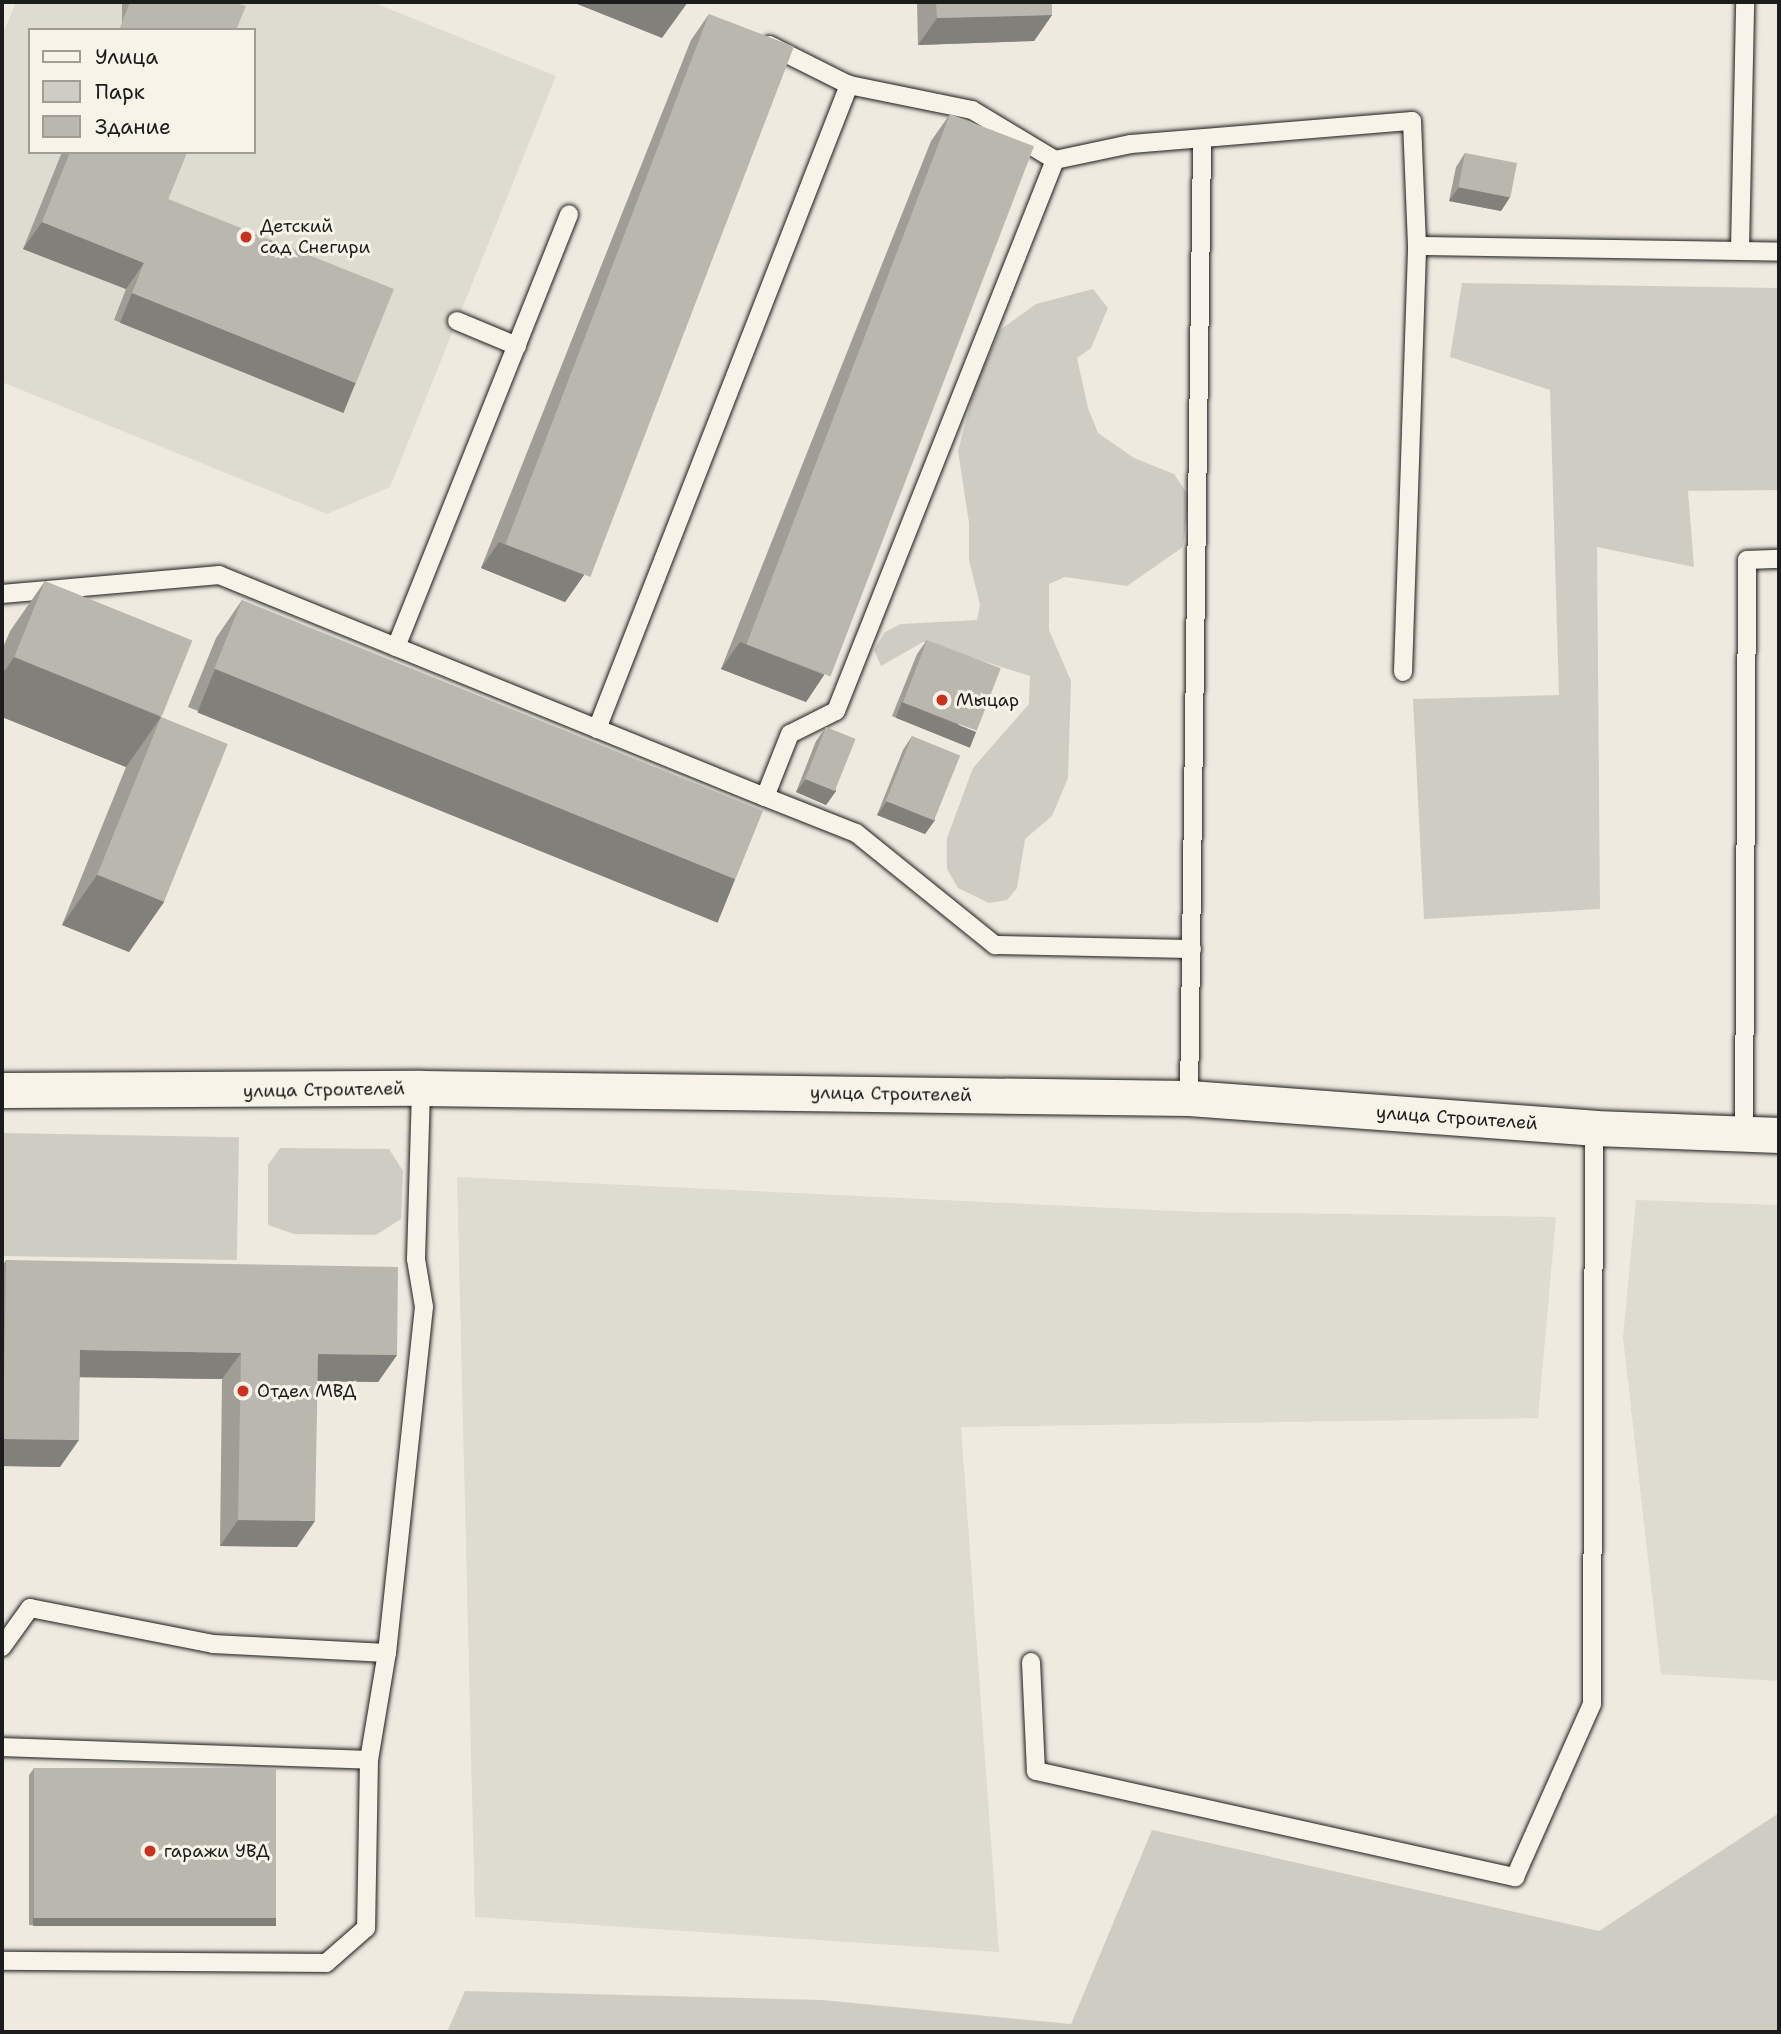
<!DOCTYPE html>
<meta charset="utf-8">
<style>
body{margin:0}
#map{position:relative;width:1781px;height:2034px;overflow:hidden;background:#eeeae0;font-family:"Shantell Sans",sans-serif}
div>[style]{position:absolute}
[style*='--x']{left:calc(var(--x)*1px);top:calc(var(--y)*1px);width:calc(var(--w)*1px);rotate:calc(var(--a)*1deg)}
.built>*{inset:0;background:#dedbd1}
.green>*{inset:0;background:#cfccc3;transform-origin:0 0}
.roads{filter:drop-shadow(0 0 2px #1c1c1c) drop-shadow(0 0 2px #1c1c1c)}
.service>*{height:18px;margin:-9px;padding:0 9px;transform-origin:9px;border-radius:9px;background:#f7f3e8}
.minor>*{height:35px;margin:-17.5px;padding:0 17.5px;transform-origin:17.5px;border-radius:17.5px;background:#f7f3e8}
.wall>*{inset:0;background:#a09d96;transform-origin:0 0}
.shaded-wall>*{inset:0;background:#82807a;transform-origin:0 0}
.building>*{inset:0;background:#bab7af;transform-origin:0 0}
.dots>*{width:19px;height:19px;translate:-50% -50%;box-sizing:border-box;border:4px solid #f7f3e8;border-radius:50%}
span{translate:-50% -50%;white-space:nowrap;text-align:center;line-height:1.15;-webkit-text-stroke:6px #f7f3e8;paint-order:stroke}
.poi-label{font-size:18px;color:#1c1c1c}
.left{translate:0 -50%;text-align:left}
.street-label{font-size:18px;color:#1c1c1c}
.frame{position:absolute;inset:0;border:4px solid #1c1c1c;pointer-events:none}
.legend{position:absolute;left:28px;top:28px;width:228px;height:126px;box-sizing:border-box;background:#f7f3e8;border:2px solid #9f9d96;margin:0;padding:9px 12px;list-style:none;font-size:21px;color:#1c1c1c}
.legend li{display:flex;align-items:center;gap:14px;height:35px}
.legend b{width:35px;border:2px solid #9f9d96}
</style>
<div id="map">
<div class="built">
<div style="clip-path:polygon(evenodd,16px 2px,372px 2px,556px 76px,390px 487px,327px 514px,2px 382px,2px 36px,16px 2px,30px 30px,254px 30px,254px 152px,30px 152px,30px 30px)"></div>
<div style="clip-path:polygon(457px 1177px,1198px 1212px,1556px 1217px,1538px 1418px,961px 1427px,999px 1952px,475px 1917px)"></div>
<div style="clip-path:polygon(1636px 1200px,1779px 1205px,1779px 1681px,1661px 1674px,1623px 1337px)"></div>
</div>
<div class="green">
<div style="clip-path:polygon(1462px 283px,1779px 288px,1779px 490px,1688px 491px,1694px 567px,1597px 547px,1600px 909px,1424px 919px,1413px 699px,1559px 695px,1550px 390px,1450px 357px)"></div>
<div style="clip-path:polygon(1093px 289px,1108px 308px,1091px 348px,1077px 358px,1088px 408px,1098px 433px,1134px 458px,1174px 474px,1189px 496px,1183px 547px,1127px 586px,1065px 577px,1049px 584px,1049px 630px,1071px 681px,1068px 778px,1052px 816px,1025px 839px,1017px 888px,1007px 900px,989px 903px,958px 888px,947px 869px,947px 838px,973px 768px,1029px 704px,1030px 676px,923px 642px,881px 666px,874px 650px,885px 632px,901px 624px,977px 620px,980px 605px,969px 560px,969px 523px,958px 451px,975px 387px,1000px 330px,1036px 304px)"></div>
<div style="left:2px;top:1133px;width:237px;height:123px;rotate:1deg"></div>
<div style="clip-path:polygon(280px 1148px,389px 1149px,403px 1171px,401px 1219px,376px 1235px,294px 1234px,268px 1225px,268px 1165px)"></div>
<div style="clip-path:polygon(1779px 1813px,1779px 2032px,447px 2032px,465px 1991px,822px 2000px,1071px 2024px,1152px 1830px,1599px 1931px)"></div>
</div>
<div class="roads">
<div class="service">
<div style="--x:1055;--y:160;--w:78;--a:-11.9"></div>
<div style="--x:1131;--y:144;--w:282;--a:-4.7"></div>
<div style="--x:1412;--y:121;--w:125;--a:87.7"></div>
<div style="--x:1417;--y:246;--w:362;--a:0.9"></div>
<div style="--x:1740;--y:249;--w:247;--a:-88.8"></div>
<div style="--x:457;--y:321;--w:65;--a:22.6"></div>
<div style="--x:2;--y:594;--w:218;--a:-5"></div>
<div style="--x:219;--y:575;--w:589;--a:22.13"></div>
<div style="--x:765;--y:797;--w:68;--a:-68.4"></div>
<div style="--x:790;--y:734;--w:51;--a:-26.6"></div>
<div style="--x:836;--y:711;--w:593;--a:-68.32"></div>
<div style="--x:1055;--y:160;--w:97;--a:-148.9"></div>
<div style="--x:972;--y:110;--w:126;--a:-168.5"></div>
<div style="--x:849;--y:85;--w:89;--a:-153.4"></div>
<div style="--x:396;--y:647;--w:466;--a:-68.2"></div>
<div style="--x:1403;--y:672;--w:426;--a:-88.1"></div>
<div style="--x:597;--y:729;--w:692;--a:-68.63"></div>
<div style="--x:765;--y:797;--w:98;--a:21.6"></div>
<div style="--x:856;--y:833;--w:179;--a:38.9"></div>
<div style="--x:995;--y:945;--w:197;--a:1.2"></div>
<div style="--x:1189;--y:1098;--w:958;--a:-89.22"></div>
<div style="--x:1744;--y:1135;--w:575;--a:-89.7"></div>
<div style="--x:1747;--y:560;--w:32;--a:-2"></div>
<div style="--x:2;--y:1647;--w:48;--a:-54.3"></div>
<div style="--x:30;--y:1608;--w:187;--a:11.1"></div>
<div style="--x:213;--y:1644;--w:174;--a:3"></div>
<div style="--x:387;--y:1653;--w:348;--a:-83.9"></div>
<div style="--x:424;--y:1307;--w:49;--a:-99.5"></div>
<div style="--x:416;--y:1259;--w:171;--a:-88.3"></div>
<div style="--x:1031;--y:1662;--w:109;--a:87.4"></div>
<div style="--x:1036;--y:1771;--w:491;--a:12.5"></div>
<div style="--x:1515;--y:1877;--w:189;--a:-66"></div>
<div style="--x:1592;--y:1704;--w:576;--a:-89.8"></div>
<div style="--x:2;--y:1747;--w:367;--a:2"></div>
<div style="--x:369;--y:1760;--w:168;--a:91"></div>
<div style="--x:366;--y:1928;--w:53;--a:138.8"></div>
<div style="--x:326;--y:1963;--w:324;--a:-179.6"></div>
<div style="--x:369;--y:1760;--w:109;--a:-80.5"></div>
</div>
<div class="minor">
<div style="--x:2;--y:1090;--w:419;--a:-0.3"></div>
<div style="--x:421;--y:1088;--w:768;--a:0.75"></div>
<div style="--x:1189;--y:1098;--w:406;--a:4.2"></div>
<div style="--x:1594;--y:1128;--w:185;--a:2.2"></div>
</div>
</div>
<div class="wall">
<div style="left:122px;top:2px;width:112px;height:30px"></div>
<div style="clip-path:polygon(917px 2px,1052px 2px,1052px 15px,1034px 41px,918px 45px)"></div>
<div style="clip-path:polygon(709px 14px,584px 575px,565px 602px,481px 568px,691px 40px)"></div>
<div style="clip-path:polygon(950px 114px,824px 675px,806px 702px,721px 669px,931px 141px)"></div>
<div style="clip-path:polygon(62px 152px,187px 152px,168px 199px,356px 383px,338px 410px,114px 320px,126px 289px,23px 249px)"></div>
<div style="clip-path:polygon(1465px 153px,1510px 197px,1501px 211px,1449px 201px,1456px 167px)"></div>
<div style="clip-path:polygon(45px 581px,161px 717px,164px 902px,129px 952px,62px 925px,126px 767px,2px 717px,2px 650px,10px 631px)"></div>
<div style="clip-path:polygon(242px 600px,735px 879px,709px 917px,188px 707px,216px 638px)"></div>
<div style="clip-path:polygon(927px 640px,967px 746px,892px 716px,917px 654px)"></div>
<div style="clip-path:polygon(826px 727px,836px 791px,826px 805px,796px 792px,816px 741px)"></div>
<div style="clip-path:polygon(912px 736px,935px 820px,925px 834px,877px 815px,903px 750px)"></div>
<div style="clip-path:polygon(6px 1260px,397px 1355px,378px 1382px,317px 1381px,297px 1547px,220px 1546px,222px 1379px,80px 1377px,60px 1467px,2px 1466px,2px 1266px)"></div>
<div style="clip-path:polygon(34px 1768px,276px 1919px,271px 1926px,29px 1925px,29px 1775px)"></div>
</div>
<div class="shaded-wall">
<div style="clip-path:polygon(572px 2px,688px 2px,662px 38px)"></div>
<div style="clip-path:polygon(1175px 2px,1288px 2px,1174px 3px)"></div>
<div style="clip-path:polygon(1052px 15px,1034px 41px,918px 45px,937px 18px)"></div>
<div style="clip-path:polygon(1459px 187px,1510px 197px,1501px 211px,1449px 201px)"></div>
<div style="clip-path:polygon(42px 222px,144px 263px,126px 289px,23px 249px)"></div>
<div style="left:132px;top:293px;width:241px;height:32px;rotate:22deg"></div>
<div style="clip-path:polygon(499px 542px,584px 575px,565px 602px,481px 568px)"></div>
<div style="clip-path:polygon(740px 642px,824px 675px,806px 702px,721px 669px)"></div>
<div style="clip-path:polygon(14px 657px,161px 717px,126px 767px,2px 717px,2px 675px)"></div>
<div style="left:215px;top:669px;width:561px;height:47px;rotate:22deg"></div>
<div style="left:902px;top:702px;width:80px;height:17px;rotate:22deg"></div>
<div style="clip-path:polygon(806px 779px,836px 791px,826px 805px,796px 792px)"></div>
<div style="clip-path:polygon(887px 801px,935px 820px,925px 834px,877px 815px)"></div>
<div style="clip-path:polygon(97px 875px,164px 902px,129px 952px,62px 925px)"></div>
<div style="clip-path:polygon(80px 1350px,241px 1353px,222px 1379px,62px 1377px)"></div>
<div style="clip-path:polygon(318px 1354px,397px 1355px,378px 1382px,299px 1381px)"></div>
<div style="clip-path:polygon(3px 1439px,79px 1440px,60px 1467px,2px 1466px,2px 1441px)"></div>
<div style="clip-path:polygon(238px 1520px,315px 1521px,297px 1547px,220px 1546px)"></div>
<div style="left:33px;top:1918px;width:243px;height:8px"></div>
</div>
<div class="building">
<div style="clip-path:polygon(130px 2px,234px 2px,246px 6px,236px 30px,119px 30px)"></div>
<div style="clip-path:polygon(936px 2px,1052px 2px,1052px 15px,937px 18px)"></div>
<div style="left:709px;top:14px;width:91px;height:568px;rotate:21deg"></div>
<div style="left:950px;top:114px;width:90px;height:568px;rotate:21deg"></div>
<div style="clip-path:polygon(70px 152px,187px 152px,168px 199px,394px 289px,356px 383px,132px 293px,144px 263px,42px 222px)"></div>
<div style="left:1465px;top:153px;width:53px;height:35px;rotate:11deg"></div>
<div style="left:45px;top:581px;width:159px;height:82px;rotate:22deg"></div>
<div style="left:242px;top:600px;width:562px;height:74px;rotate:22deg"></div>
<div style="left:927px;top:640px;width:79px;height:67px;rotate:21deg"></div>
<div style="left:161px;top:717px;width:72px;height:170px;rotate:22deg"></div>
<div style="left:826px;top:727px;width:32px;height:56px;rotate:22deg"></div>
<div style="left:912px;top:736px;width:52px;height:70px;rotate:22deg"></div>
<div style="clip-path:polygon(6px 1260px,398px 1267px,397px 1355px,318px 1354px,315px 1521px,238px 1520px,241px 1353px,80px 1350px,79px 1440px,3px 1439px)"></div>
<div style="left:34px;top:1768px;width:242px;height:150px"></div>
</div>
<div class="dots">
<div style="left:246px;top:237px;background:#c8321e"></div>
<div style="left:942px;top:700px;background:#c8321e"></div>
<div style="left:243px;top:1391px;background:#c8321e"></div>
<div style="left:150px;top:1851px;background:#c8321e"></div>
</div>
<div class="poi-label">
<span class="left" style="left:260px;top:237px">Детский<br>сад Снегири</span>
<span class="left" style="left:956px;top:700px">Мыцар</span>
<span class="left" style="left:257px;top:1391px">Отдел МВД</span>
<span class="left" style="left:164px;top:1851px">гаражи УВД</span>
</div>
<div class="street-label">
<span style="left:324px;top:1090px;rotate:-1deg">улица Строителей</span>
<span style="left:891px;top:1094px;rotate:1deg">улица Строителей</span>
<span style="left:1457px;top:1118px;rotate:4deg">улица Строителей</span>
</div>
<div class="frame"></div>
<ul class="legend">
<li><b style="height:9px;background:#f7f3e8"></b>Улица</li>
<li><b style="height:19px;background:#cfccc3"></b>Парк</li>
<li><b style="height:19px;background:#bab7af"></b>Здание</li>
</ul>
</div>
